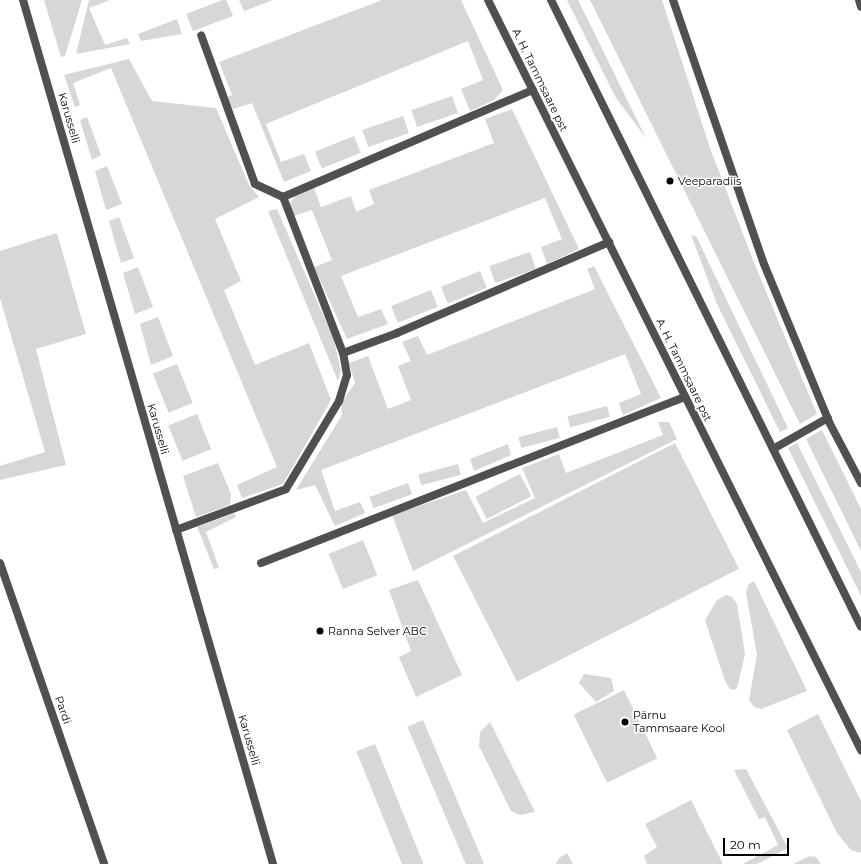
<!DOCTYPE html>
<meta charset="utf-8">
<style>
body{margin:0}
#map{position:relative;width:861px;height:864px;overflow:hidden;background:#fff;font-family:Montserrat,sans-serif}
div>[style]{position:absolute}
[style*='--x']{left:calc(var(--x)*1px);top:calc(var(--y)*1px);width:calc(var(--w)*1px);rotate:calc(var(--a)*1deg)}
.green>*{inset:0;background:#d7d7d7;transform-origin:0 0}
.minor>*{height:8px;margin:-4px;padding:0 4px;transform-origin:4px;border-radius:4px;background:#505050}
.tertiary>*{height:8px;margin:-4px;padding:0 4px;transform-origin:4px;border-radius:4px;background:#505050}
.dots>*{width:11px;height:11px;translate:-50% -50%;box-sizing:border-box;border:2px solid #fff;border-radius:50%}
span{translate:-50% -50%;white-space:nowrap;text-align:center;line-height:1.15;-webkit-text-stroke:3px #fff;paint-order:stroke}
.street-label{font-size:11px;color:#000}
.poi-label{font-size:11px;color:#000}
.left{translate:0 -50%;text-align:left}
.scale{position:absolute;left:723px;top:838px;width:66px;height:18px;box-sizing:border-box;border:2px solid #000;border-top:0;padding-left:5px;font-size:12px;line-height:14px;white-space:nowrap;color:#000;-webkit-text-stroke:3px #fff;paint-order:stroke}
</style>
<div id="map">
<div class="green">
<div style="clip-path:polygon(44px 0,82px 0,65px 56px,61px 57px)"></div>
<div style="clip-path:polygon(89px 0,110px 0,89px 8px,105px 45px,127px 38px,130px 44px,76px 54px)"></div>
<div style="clip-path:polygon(223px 0,226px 0,233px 16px,193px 31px,186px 14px)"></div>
<div style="clip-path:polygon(239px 0,273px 0,244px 11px)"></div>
<div style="clip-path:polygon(382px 0,461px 0,503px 90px,494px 100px,470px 111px,461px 89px,483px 80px,468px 41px,266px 124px,281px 162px,304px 154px,311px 171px,284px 182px,252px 103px,233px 109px,227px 97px,232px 95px,219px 62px)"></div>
<div style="clip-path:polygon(567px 0,578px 0,646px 138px,616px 98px)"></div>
<div style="clip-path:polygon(590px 0,662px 0,710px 148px,753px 260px,817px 414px,800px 424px)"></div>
<div style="clip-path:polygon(177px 19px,182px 34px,141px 41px,138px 34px)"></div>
<div style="clip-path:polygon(129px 59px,152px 101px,216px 108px,249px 185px,259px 197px,215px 219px,241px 281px,224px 290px,255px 365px,309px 343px,331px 400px,283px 484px,242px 498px,237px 485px,277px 467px,111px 68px,73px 83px,80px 105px,75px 107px,64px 75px)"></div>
<div style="left:452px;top:96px;width:18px;height:43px;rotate:71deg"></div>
<div style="clip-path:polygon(512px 109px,579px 249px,547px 264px,541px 247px,562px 239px,545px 198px,341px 276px,358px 317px,381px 309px,388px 324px,347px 339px,314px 267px,332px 260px,312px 210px,294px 216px,289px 205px,294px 197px,314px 188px,321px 207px,351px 196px,356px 212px,374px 204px,369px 190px,494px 143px,485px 119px)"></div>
<div style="left:403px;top:116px;width:18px;height:43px;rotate:71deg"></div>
<div style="clip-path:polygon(87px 117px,101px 155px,92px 160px,80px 120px)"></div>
<div style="left:354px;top:136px;width:18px;height:42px;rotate:68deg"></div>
<div style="clip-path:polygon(107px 166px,122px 204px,106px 210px,95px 171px)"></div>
<div style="clip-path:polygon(277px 209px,334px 340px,341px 371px,338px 381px,268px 211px)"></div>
<div style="clip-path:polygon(119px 217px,134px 258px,121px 263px,109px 221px)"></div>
<div style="clip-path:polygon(57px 233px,86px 334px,36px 349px,66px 465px,0 480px,0 466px,45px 452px,0 298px,0 251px)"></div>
<div style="clip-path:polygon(691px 235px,696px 236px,788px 428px,780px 432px,717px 304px)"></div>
<div style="left:530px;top:252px;width:18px;height:43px;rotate:71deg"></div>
<div style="clip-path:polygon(594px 266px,661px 398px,623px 415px,619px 403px,641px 394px,625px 354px,321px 470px,335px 511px,360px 502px,365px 513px,335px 526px,315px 485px,296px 490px,342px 415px,341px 403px,355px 383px,349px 363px,368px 356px,388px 409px,411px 400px,398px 366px,411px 361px,402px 342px,418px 336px,427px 355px,595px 289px,587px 269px)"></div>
<div style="clip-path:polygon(138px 267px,153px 307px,135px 314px,123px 273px)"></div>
<div style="left:480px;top:271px;width:18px;height:42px;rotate:68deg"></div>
<div style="left:431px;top:290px;width:18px;height:43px;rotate:68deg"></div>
<div style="clip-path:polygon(158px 317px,173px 356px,151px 365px,140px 324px)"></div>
<div style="left:177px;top:364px;width:42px;height:26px;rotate:68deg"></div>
<div style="left:607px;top:406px;width:11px;height:41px;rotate:75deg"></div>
<div style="left:197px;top:414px;width:38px;height:31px;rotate:68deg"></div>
<div style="clip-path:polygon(658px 422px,669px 422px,677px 439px,413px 571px,392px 515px,466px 490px,483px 523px,535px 498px,522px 468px,559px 454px,566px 473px,663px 435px)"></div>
<div style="left:557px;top:427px;width:11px;height:40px;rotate:75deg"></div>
<div style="clip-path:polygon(822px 430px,861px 509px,861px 551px,806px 439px)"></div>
<div style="left:675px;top:443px;width:141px;height:249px;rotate:63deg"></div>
<div style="clip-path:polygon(797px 443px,861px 572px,861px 596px,788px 448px)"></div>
<div style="clip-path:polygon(508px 444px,511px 455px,474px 471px,470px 459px)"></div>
<div style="clip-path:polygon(218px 463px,231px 494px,230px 505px,196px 517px,183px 476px)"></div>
<div style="left:458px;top:464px;width:11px;height:41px;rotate:75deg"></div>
<div style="left:520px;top:474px;width:25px;height:50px;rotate:63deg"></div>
<div style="left:408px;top:483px;width:12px;height:41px;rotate:70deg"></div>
<div style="clip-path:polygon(235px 513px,236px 517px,206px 532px,219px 568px,214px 569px,197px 527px)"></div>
<div style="left:363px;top:540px;width:38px;height:37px;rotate:68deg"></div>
<div style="clip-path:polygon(418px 580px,462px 675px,416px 697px,399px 657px,411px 651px,389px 590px)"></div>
<div style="clip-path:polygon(754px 581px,807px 691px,761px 709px,754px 707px,749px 700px,757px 655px,746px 592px,749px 584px)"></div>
<div style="clip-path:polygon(726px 595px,732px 597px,737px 604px,745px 654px,737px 688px,734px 690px,730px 689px,725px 681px,705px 620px,717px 600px)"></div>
<div style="clip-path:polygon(584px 674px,611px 678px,614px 691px,596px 702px,579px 683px)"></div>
<div style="left:624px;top:690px;width:76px;height:56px;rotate:64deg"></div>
<div style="clip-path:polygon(818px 714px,861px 801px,861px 853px,851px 850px,837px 833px,787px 730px)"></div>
<div style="left:423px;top:720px;width:156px;height:17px;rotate:67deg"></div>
<div style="clip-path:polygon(490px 722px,535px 812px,520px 815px,511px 811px,479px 746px,480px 732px)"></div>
<div style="left:375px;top:744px;width:129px;height:20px;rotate:68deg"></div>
<div style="clip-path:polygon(746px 769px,788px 848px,757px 864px,743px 864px,778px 845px,765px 817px,759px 819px,734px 770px)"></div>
<div style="clip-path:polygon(691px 800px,723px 864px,647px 864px,644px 856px,657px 847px,645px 824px)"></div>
<div style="clip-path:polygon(567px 853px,573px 864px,556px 864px,559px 858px)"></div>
<div style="clip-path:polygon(810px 856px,816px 857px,821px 864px,793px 864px)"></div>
</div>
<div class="minor">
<div style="--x:23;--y:0;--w:899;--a:73.86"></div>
<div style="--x:673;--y:0;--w:279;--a:71"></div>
<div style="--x:764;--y:264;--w:171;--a:67.6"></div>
<div style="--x:829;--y:422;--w:69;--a:62.3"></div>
<div style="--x:859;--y:0;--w:7;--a:74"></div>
<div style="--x:283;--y:197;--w:272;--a:-23.2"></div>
<div style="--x:343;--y:353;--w:58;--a:-20.3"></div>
<div style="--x:397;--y:333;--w:231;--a:-23.2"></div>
<div style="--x:773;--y:449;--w:63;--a:-29.4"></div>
<div style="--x:176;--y:530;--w:117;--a:-20.4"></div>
<div style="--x:286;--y:489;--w:103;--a:-58.9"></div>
<div style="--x:339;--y:401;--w:27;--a:-73"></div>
<div style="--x:347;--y:375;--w:22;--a:-100"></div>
<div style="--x:343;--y:353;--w:167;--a:-111"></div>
<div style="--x:283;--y:197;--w:31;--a:-155"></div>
<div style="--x:255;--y:184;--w:158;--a:-109.9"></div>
<div style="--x:0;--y:563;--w:318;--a:70.9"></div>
<div style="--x:261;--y:563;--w:455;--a:-21.4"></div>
</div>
<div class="tertiary">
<div style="--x:488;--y:0;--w:838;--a:63.56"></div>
<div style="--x:551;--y:0;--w:699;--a:63.69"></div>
</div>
<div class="dots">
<div style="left:670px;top:181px;background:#000"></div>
<div style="left:320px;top:631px;background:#000"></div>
<div style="left:625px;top:722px;background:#000"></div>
</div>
<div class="street-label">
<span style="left:540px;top:80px;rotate:64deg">A. H. Tammsaare pst</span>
<span style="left:69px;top:118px;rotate:74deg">Karusselli</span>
<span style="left:684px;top:370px;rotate:64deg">A. H. Tammsaare pst</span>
<span style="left:158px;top:429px;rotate:74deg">Karusselli</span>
<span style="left:63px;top:710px;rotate:71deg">Pardi</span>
<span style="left:249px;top:740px;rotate:74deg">Karusselli</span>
</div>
<div class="poi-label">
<span class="left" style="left:678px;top:181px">Veeparadiis</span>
<span class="left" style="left:328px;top:631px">Ranna Selver ABC</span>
<span class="left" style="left:633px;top:722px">Pärnu<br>Tammsaare Kool</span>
</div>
<div class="scale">20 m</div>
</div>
